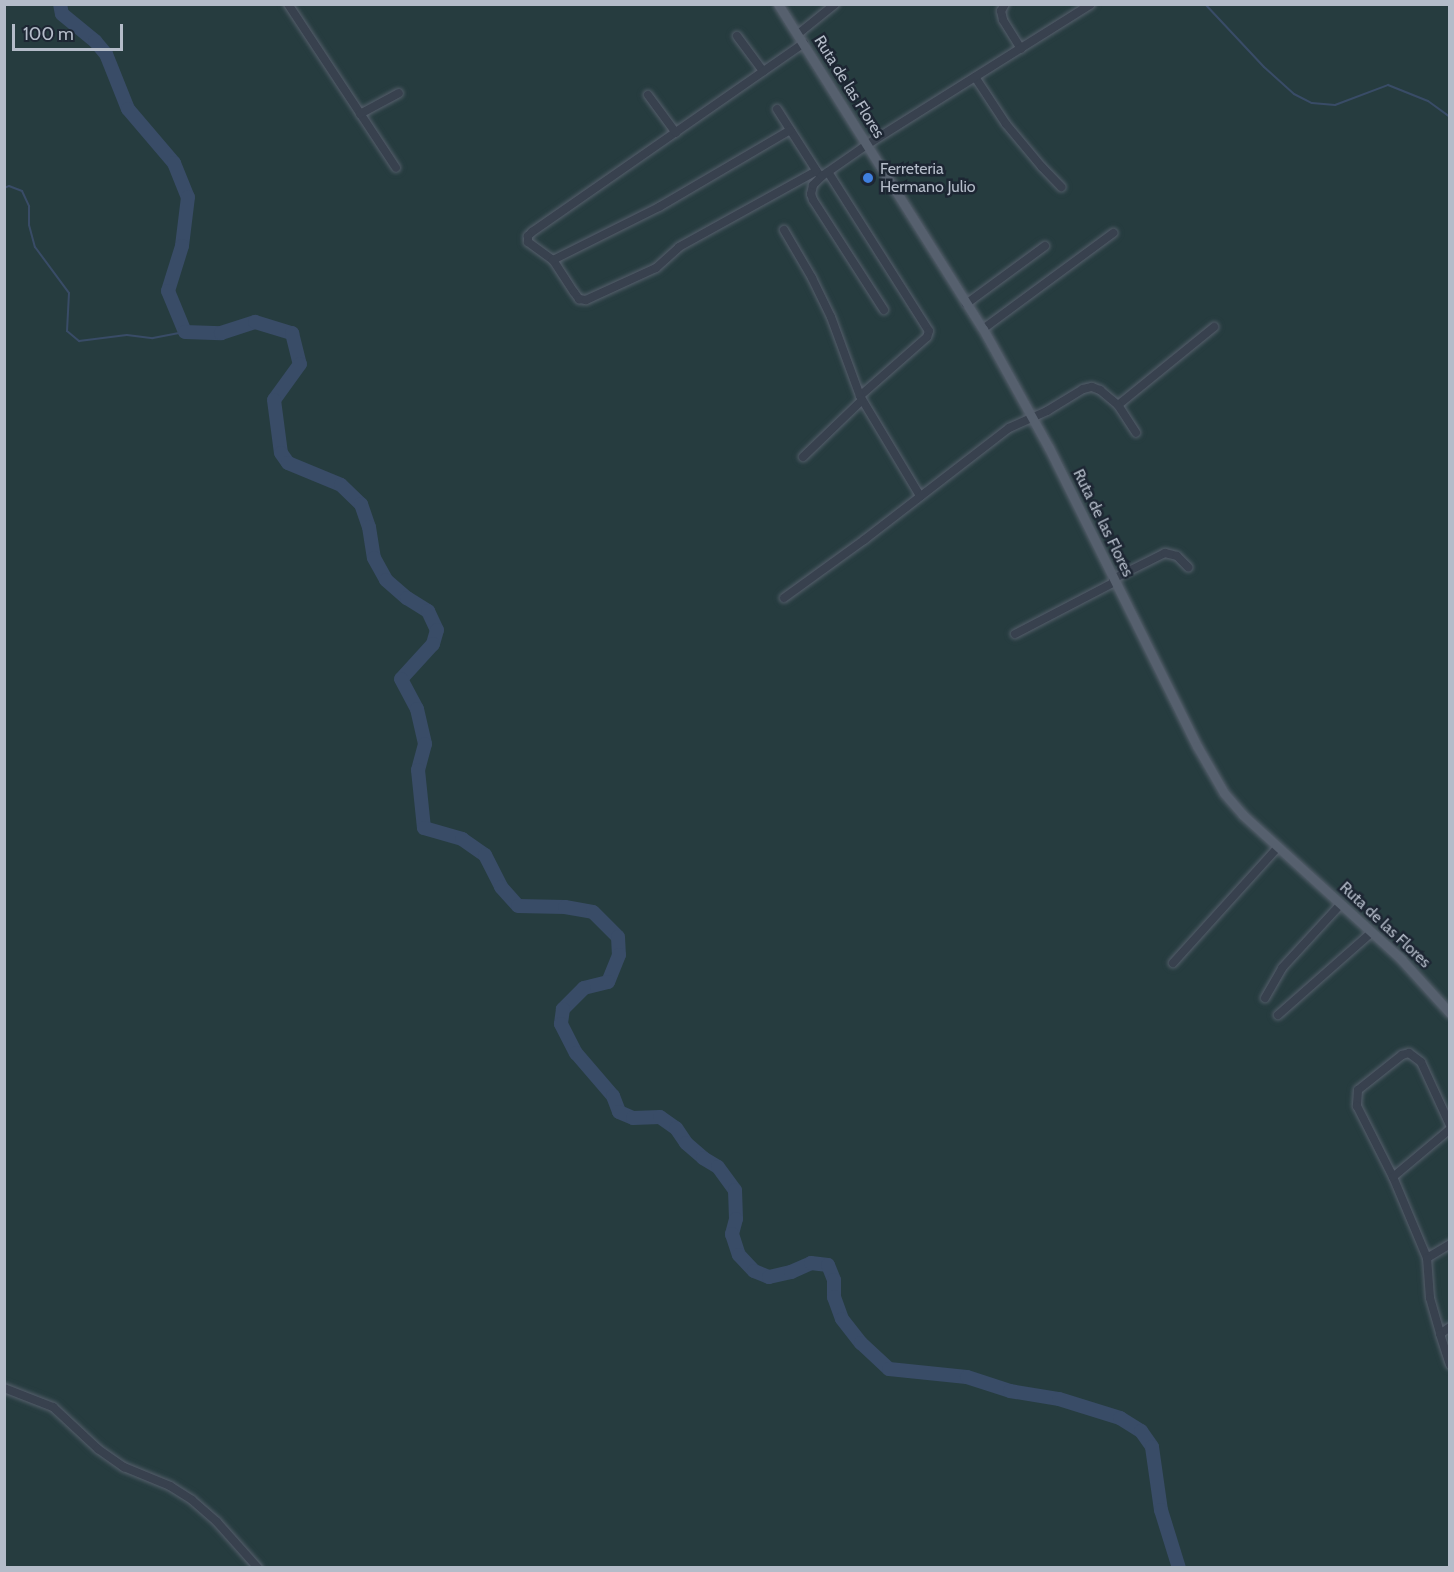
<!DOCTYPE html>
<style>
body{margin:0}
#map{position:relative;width:1454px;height:1572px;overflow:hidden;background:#242f3e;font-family:Cabin,sans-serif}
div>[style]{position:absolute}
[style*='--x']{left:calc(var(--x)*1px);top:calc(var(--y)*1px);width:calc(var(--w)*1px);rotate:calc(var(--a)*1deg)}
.green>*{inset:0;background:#263c3f;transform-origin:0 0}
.stream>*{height:2px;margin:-1px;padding:0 1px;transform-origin:1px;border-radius:1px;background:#394c67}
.river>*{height:14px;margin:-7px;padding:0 7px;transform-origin:7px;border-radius:7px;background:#394c67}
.roads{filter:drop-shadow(0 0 2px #565f6c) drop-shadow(0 0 2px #565f6c)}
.minor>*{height:8px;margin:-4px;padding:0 4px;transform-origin:4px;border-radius:4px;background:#38414e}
.major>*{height:9px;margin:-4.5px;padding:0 4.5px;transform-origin:4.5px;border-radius:4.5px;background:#56606e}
.dots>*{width:16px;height:16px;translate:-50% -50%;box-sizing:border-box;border:3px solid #1d2633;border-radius:50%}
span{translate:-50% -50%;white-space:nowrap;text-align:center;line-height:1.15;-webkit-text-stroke:5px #1d2633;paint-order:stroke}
.street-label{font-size:16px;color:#b4bcc9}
.poi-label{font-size:16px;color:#b4bcc9}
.left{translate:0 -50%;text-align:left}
.frame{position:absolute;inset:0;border:6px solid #b4bcc9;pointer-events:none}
.scale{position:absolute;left:12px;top:24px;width:111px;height:27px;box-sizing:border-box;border:3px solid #b4bcc9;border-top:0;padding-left:8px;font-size:18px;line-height:21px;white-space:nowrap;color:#b4bcc9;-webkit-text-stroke:4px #1d2633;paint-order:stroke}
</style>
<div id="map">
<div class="green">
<div style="left:5px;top:5px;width:1444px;height:1563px"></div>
</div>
<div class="stream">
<div style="--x:1205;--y:4;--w:86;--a:46.9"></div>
<div style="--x:1264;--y:67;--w:40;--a:42"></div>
<div style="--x:1294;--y:94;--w:20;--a:27"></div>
<div style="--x:1312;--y:103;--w:23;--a:5"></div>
<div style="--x:1335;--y:105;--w:57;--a:-20.7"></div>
<div style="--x:1388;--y:85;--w:43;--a:21.8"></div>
<div style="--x:1428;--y:101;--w:27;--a:36"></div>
<div style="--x:4;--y:188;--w:5;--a:-22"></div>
<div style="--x:9;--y:186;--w:14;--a:21"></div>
<div style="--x:22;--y:191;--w:17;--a:65"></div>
<div style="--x:29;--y:206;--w:19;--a:90"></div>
<div style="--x:29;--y:225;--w:23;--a:75"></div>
<div style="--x:35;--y:247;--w:57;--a:53.5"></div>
<div style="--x:69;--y:293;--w:38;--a:93"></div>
<div style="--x:67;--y:331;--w:16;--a:40"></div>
<div style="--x:79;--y:341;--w:48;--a:-7.1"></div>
<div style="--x:127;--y:335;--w:26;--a:7"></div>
<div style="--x:153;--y:338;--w:33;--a:-11"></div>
</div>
<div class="river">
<div style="--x:60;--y:4;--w:10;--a:79"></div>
<div style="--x:62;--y:14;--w:43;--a:39.3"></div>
<div style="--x:95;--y:41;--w:17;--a:50"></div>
<div style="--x:106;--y:54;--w:59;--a:68.2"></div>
<div style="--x:128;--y:109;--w:71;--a:49.6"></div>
<div style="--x:174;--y:163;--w:37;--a:68"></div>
<div style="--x:188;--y:197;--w:49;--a:97"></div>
<div style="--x:182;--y:246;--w:47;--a:107.3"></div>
<div style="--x:168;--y:291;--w:44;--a:67.5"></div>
<div style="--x:185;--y:332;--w:36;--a:2"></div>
<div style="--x:221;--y:333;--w:36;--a:-18"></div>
<div style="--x:255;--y:322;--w:39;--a:17"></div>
<div style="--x:292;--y:333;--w:32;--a:76"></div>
<div style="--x:300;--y:364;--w:44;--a:125.8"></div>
<div style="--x:274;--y:400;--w:53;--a:82.5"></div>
<div style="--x:281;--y:453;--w:12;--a:55"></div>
<div style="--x:288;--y:463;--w:57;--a:22.5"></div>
<div style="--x:341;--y:485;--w:28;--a:44"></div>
<div style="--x:361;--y:504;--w:24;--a:71"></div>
<div style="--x:369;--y:527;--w:31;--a:81"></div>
<div style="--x:374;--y:558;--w:25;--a:61"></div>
<div style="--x:386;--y:580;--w:28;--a:41"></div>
<div style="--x:407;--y:598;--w:25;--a:32"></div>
<div style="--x:428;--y:611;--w:21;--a:65"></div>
<div style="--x:437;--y:630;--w:15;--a:106"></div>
<div style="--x:433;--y:644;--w:47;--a:132.4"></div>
<div style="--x:401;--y:679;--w:34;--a:62"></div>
<div style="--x:417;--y:709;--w:36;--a:77"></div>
<div style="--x:425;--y:744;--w:27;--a:105"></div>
<div style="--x:418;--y:770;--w:58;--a:84.1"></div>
<div style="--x:424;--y:828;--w:40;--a:16"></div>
<div style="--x:462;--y:839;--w:28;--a:35"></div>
<div style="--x:485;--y:855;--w:36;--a:63"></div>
<div style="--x:501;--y:887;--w:25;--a:48"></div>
<div style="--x:518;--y:906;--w:47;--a:1.2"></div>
<div style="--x:565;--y:907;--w:28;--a:10"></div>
<div style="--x:593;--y:912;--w:35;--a:45"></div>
<div style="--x:618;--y:937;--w:18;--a:87"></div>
<div style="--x:619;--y:955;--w:29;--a:112"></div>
<div style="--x:608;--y:982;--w:25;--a:166"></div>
<div style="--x:584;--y:988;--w:30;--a:135"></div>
<div style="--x:563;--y:1009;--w:15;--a:98"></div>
<div style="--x:561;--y:1024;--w:33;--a:63"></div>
<div style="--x:576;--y:1053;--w:57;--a:49.3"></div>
<div style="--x:613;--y:1096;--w:17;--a:69"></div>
<div style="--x:619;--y:1112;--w:15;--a:23"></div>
<div style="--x:633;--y:1118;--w:27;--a:-2"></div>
<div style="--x:660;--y:1117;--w:19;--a:35"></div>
<div style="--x:676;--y:1128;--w:18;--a:56"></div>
<div style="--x:686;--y:1143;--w:23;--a:41"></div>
<div style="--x:703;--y:1158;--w:17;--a:31"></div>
<div style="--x:718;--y:1167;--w:29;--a:54"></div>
<div style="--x:735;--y:1190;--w:29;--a:88"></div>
<div style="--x:736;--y:1219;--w:16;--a:105"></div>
<div style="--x:732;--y:1234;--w:22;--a:72"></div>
<div style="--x:739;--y:1255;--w:22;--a:47"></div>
<div style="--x:754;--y:1271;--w:16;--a:22"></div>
<div style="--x:769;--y:1277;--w:23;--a:-13"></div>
<div style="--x:791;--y:1272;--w:22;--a:-24"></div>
<div style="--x:811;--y:1263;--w:17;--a:7"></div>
<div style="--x:828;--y:1265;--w:16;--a:68"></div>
<div style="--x:834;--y:1280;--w:17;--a:90"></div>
<div style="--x:834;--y:1297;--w:23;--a:70"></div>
<div style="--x:842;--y:1319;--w:31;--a:52"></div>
<div style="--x:861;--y:1343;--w:38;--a:43"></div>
<div style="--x:889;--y:1369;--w:78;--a:5.9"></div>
<div style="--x:967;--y:1377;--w:45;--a:18"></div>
<div style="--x:1010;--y:1391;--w:50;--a:9.3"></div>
<div style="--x:1059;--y:1399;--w:64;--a:17.3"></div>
<div style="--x:1120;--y:1418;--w:25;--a:32"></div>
<div style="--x:1141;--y:1431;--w:19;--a:55"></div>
<div style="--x:1152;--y:1447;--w:64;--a:81.9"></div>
<div style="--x:1161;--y:1510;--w:61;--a:72.8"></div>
</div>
<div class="roads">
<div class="minor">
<div style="--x:288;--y:4;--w:196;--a:56.6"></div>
<div style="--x:1005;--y:4;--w:8;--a:120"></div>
<div style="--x:1001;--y:11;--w:9;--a:77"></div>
<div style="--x:1003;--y:20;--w:34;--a:58"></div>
<div style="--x:798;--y:34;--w:48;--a:-39"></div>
<div style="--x:737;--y:36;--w:44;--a:53.4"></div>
<div style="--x:804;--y:43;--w:331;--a:145.2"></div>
<div style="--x:532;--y:232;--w:6;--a:135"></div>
<div style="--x:528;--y:236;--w:6;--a:90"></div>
<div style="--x:528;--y:242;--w:31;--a:36"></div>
<div style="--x:553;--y:260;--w:38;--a:57"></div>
<div style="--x:574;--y:292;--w:9;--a:54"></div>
<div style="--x:579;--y:299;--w:7;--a:8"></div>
<div style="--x:586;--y:300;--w:77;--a:-24.6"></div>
<div style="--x:656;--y:268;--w:31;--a:-42"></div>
<div style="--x:679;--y:247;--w:157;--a:-29"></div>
<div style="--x:975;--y:77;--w:56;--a:56.6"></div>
<div style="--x:1006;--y:124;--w:56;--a:50.1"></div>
<div style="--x:1042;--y:167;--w:28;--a:46"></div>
<div style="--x:648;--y:95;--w:47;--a:53.6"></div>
<div style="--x:777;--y:109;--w:76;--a:57.4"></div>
<div style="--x:360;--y:114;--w:44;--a:-28.3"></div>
<div style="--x:828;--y:172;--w:188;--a:57.6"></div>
<div style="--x:929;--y:331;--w:6;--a:108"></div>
<div style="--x:927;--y:337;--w:89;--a:138.6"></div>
<div style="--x:860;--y:396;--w:117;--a:59"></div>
<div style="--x:784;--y:230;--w:56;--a:59.7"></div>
<div style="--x:812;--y:278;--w:43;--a:64"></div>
<div style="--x:831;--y:317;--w:84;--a:69.8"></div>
<div style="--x:553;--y:260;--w:119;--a:-26.6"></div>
<div style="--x:659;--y:207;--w:152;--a:-30.4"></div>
<div style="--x:966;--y:304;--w:98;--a:-36.3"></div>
<div style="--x:884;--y:310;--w:131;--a:-122.8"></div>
<div style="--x:813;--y:200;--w:6;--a:-108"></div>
<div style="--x:811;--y:194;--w:9;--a:-77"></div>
<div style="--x:813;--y:185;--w:13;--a:-45"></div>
<div style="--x:822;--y:176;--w:56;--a:-34.8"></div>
<div style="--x:868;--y:144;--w:263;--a:-32.1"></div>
<div style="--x:983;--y:329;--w:162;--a:-36.4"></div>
<div style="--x:1118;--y:405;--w:124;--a:-39.1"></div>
<div style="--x:803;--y:457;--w:82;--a:-44"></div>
<div style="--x:1113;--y:579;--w:58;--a:-26.6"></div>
<div style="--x:1165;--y:553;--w:12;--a:14"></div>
<div style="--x:1177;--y:556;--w:16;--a:45"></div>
<div style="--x:784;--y:598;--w:99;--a:-35.9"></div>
<div style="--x:864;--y:540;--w:183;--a:-37.7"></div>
<div style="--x:1009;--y:428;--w:42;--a:-24.1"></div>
<div style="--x:1047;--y:411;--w:42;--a:-31.4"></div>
<div style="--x:1083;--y:389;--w:9;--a:-13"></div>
<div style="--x:1092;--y:387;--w:9;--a:21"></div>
<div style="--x:1100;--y:390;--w:23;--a:40"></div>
<div style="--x:1118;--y:405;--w:33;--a:57"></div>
<div style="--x:1015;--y:634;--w:113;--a:-27.5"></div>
<div style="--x:1173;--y:963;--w:156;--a:-47.8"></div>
<div style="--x:1265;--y:998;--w:34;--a:-60"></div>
<div style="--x:1282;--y:968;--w:86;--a:-47.4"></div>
<div style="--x:1278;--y:1015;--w:125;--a:-41.4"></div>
<div style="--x:1450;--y:1125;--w:69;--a:-114.7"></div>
<div style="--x:1421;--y:1062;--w:15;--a:-143"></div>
<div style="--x:1409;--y:1053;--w:7;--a:164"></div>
<div style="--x:1402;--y:1055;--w:56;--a:141.5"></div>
<div style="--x:1358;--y:1090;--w:16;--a:94"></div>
<div style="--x:1357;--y:1106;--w:80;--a:63.1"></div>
<div style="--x:1393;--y:1177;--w:88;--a:67.2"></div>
<div style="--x:1427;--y:1258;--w:27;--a:-31"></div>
<div style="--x:1393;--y:1177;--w:75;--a:-40.1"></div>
<div style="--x:1427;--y:1258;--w:40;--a:85.7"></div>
<div style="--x:1430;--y:1298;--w:37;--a:74"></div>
<div style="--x:1450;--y:1327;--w:12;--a:145"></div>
<div style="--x:1440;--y:1334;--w:32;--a:72"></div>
<div style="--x:4;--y:1388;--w:53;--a:21.2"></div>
<div style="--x:53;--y:1407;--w:62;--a:43"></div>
<div style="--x:98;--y:1449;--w:32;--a:35"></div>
<div style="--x:124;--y:1467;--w:50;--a:22.4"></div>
<div style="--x:170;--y:1486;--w:26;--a:32"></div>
<div style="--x:192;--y:1500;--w:33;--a:41"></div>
<div style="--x:217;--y:1522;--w:62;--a:48.3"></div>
</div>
<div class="major">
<div style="--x:778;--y:4;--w:384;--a:57.8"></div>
<div style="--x:983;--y:329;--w:136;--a:61"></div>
<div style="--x:1049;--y:448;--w:333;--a:63.6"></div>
<div style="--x:1197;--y:746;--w:54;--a:60.1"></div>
<div style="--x:1224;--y:793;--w:29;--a:49"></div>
<div style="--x:1243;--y:815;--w:214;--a:42.3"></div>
<div style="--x:1401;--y:959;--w:73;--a:47.8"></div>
</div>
</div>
<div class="dots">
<div style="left:868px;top:178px;background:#3f7fe0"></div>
</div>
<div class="street-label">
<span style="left:849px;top:87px;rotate:58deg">Ruta de las Flores</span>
<span style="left:1103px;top:523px;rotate:64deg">Ruta de las Flores</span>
<span style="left:1385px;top:925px;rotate:43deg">Ruta de las Flores</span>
</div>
<div class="poi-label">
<span class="left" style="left:880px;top:178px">Ferreteria<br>Hermano Julio</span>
</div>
<div class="frame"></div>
<div class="scale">100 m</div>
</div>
